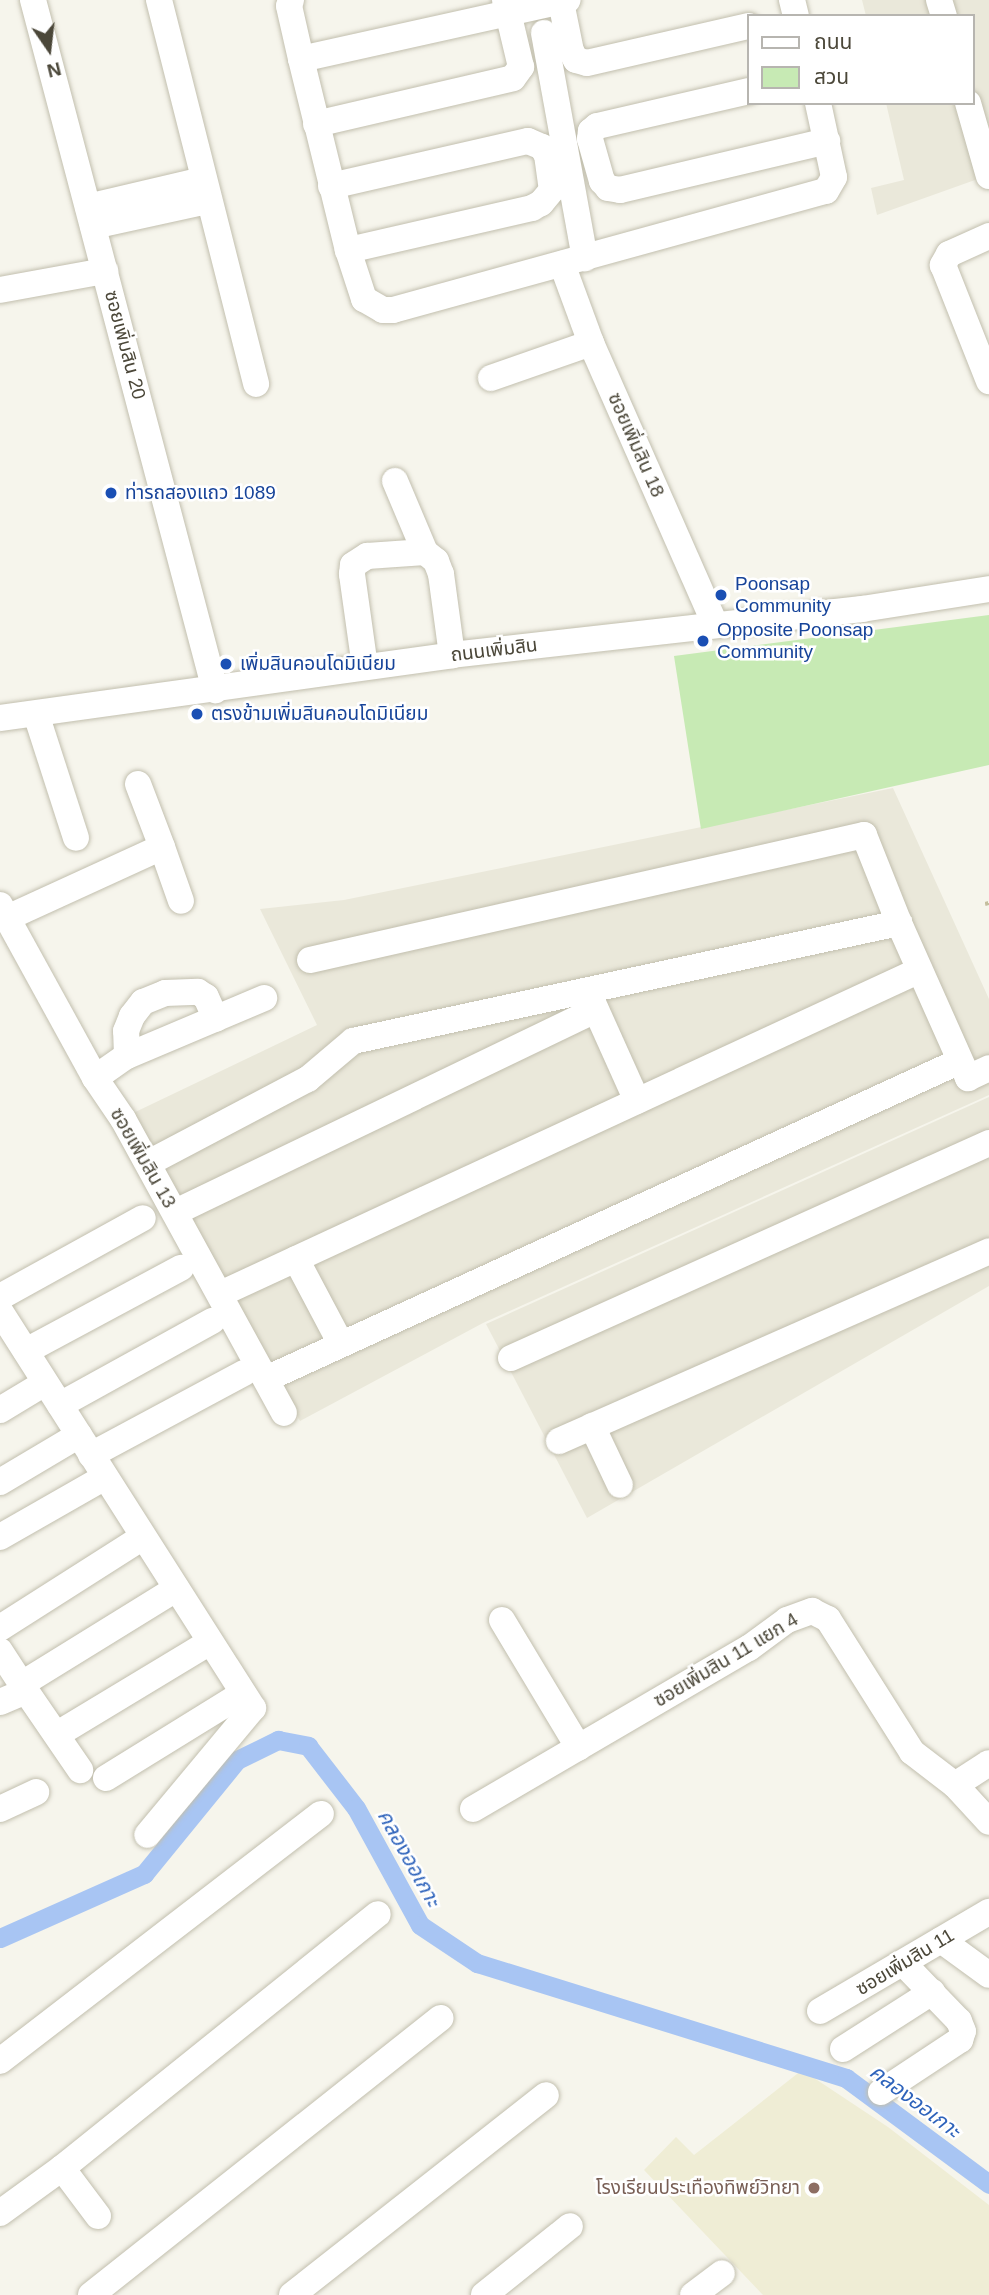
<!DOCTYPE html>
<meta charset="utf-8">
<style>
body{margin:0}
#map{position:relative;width:989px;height:2295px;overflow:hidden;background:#f6f5ec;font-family:Arial,"Noto Sans Thai",sans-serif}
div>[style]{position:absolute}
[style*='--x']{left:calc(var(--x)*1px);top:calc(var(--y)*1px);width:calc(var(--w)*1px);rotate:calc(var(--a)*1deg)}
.residential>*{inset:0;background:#eae8da}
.education>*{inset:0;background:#efedd5}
.green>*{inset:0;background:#c7eab4}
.canal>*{height:19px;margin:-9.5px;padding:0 9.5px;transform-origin:9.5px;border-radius:9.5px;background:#a8c5f3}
.path>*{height:3.5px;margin-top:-1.75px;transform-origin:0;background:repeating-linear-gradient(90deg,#c4be9e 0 3.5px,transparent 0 7px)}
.roads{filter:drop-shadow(0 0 2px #c2bfae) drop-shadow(0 0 2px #c2bfae)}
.minor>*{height:26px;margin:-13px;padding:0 13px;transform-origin:13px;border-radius:13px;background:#fff}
.dots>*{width:19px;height:19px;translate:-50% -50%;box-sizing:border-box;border:4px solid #fff;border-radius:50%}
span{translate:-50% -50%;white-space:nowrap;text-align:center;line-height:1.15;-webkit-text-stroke:5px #fff;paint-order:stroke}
.street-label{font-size:19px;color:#4b4739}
.transit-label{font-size:19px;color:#164399}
.left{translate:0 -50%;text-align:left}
.education-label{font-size:19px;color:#785e54}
.right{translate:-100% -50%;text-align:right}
.water-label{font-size:21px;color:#2e63bb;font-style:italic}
.legend{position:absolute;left:747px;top:14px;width:228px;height:91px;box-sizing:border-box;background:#fff;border:2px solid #b7b5b0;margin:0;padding:9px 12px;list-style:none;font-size:21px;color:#4b4739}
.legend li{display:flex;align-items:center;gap:14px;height:35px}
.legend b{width:35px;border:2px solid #b7b5b0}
.north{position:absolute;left:14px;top:14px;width:70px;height:70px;-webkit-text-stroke:5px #fff;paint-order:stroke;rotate:166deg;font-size:19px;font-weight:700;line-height:28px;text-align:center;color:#4b4739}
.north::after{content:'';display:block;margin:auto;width:24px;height:32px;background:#4b4739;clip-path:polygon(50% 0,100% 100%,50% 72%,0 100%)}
</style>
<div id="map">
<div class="residential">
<div style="clip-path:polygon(862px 0,989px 0,989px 175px,877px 215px,871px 188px,904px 180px,886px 103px,973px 103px,973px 16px,866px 16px)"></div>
<div style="clip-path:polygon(893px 788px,989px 999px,989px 1095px,483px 1323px,300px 1421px,129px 1115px,317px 1025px,260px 909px,344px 900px)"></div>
<div style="clip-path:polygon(989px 1097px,989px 1286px,587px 1518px,486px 1324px)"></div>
</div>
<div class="education">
<div style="clip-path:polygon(802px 2070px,888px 2127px,989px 2205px,989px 2295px,763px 2295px,644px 2170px,676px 2137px,694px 2155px)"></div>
</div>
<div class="green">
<div style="clip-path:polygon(989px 615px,989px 765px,701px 829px,674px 656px)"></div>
</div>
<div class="canal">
<div style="--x:0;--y:1938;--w:158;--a:-24"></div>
<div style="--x:144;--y:1874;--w:147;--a:-50.8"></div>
<div style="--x:237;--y:1760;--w:46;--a:-26"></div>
<div style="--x:278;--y:1740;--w:31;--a:11"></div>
<div style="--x:308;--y:1746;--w:78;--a:52.3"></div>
<div style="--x:356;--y:1808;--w:133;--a:61.3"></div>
<div style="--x:420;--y:1925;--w:69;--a:33.7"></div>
<div style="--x:477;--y:1963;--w:387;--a:17.3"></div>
<div style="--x:846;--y:2078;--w:178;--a:36.5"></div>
</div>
<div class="path">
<div style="--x:985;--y:904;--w:4;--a:-14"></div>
</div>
<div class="roads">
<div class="minor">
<div style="--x:33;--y:0;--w:714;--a:75.22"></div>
<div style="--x:159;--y:0;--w:396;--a:75.8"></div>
<div style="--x:291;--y:0;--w:6;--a:108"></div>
<div style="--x:289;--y:6;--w:54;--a:77.2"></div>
<div style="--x:301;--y:59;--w:197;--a:76.2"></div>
<div style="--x:348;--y:250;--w:52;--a:71.9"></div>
<div style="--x:364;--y:299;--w:22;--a:30"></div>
<div style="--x:383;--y:310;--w:10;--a:0"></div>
<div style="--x:393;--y:310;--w:449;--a:-15.4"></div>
<div style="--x:826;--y:191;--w:16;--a:-60"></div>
<div style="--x:834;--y:177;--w:76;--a:-102.2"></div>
<div style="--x:792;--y:0;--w:16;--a:76"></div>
<div style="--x:939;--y:0;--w:17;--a:73"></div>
<div style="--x:561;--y:2;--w:50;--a:78.5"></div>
<div style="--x:571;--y:51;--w:10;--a:61"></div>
<div style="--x:576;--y:60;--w:11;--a:15"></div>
<div style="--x:587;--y:63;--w:166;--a:-12.9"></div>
<div style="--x:544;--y:33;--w:229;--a:79.7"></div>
<div style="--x:301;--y:59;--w:273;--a:-12.5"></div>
<div style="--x:749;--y:91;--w:156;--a:167"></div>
<div style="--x:597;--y:126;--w:8;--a:140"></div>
<div style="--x:591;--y:131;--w:8;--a:97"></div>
<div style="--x:590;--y:139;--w:44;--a:74.1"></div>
<div style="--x:602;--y:181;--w:9;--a:49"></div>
<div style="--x:608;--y:188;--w:12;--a:9"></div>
<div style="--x:620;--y:190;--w:213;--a:-13.3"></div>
<div style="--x:968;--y:103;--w:76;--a:74"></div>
<div style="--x:316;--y:124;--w:202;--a:-13.1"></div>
<div style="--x:513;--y:78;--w:14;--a:-54"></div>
<div style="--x:521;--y:67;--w:69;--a:-103.4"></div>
<div style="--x:331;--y:186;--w:202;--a:-12.9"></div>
<div style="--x:528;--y:141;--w:15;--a:23"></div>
<div style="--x:542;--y:147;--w:9;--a:58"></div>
<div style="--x:547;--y:155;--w:35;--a:82"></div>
<div style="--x:552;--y:190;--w:17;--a:130"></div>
<div style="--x:541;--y:203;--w:10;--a:151"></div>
<div style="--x:532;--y:208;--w:189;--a:167.1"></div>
<div style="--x:88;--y:207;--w:117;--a:-13.3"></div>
<div style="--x:93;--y:226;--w:118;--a:-12.3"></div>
<div style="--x:989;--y:236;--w:44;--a:155.8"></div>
<div style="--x:949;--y:254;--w:13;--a:119"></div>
<div style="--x:943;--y:265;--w:125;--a:68.4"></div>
<div style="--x:562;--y:264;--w:84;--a:69.8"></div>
<div style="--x:591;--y:343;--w:307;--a:66.2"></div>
<div style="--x:0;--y:290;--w:107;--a:-10.3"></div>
<div style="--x:491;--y:378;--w:106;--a:-19.3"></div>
<div style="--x:395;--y:481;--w:77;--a:67.1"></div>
<div style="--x:365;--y:667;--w:94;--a:-98"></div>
<div style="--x:352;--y:574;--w:9;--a:-84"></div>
<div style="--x:353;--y:565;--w:17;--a:-33"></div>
<div style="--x:367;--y:556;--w:58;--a:-3.9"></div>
<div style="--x:425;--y:552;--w:14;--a:39"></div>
<div style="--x:436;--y:561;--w:14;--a:69"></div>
<div style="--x:441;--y:574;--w:82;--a:82.3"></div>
<div style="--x:36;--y:714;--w:130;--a:72.1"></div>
<div style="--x:0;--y:718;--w:456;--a:-7.9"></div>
<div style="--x:452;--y:655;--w:413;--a:-6.4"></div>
<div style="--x:862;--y:609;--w:129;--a:-8.9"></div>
<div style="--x:138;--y:784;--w:67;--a:69.1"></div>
<div style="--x:0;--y:905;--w:197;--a:61.2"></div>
<div style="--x:95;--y:1078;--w:50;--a:55.7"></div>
<div style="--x:123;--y:1119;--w:335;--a:61.3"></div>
<div style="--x:7;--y:918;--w:170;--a:-24.6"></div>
<div style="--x:162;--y:847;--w:57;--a:70.6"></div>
<div style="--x:310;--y:960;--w:568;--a:-12.71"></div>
<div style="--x:864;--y:835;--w:95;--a:68.3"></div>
<div style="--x:589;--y:994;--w:117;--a:65.8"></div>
<div style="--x:127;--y:1056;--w:25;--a:-92"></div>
<div style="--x:126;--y:1031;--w:16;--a:-68"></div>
<div style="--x:132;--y:1016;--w:18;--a:-52"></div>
<div style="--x:143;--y:1002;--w:24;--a:-22"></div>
<div style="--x:165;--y:993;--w:33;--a:-2"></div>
<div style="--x:198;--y:992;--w:9;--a:32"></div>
<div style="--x:206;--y:997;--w:24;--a:66"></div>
<div style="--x:95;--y:1078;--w:39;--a:-35"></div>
<div style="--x:127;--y:1056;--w:149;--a:-22.9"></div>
<div style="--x:156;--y:1159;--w:172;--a:-27.8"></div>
<div style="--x:308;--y:1079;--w:59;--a:-40.2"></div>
<div style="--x:353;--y:1041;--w:559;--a:-12.2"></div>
<div style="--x:899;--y:923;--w:170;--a:66"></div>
<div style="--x:968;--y:1078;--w:23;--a:-25"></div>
<div style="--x:184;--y:1208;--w:457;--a:-25.7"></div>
<div style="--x:296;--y:1259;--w:96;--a:62.1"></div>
<div style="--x:229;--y:1290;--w:761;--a:-24.85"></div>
<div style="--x:0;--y:1297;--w:163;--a:-28.9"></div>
<div style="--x:0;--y:1311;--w:471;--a:57.5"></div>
<div style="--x:253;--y:1708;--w:165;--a:129.8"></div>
<div style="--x:26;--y:1351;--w:176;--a:-28.2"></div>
<div style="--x:511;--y:1358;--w:524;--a:-24.22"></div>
<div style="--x:277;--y:1374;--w:751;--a:-24.62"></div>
<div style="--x:60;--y:1405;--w:174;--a:-28.9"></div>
<div style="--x:0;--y:1410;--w:52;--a:-31"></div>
<div style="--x:592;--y:1426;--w:65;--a:64.6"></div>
<div style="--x:559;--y:1441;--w:470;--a:-23.8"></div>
<div style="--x:91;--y:1455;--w:174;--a:-28.2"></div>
<div style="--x:0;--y:1482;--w:92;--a:-30.7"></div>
<div style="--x:0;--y:1537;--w:121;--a:-29.7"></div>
<div style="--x:502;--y:1620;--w:149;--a:59"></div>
<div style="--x:0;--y:1628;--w:169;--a:-32.5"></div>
<div style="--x:0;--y:1651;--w:48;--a:57"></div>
<div style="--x:26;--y:1691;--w:28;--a:157"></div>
<div style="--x:30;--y:1679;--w:172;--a:-31.7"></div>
<div style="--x:26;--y:1691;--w:96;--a:55.6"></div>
<div style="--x:66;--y:1729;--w:168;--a:-31.1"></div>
<div style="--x:106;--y:1778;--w:160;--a:-31.7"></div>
<div style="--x:955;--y:1785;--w:40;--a:-32.9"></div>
<div style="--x:0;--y:1809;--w:40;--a:-25"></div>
<div style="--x:473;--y:1809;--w:320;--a:-30.3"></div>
<div style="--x:749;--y:1648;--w:47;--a:-36.4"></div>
<div style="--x:787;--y:1620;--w:27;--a:-20"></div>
<div style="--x:812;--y:1611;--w:18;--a:27"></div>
<div style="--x:828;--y:1619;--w:157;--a:57.7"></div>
<div style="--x:912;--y:1752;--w:54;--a:37.5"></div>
<div style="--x:955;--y:1785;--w:50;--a:47.4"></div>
<div style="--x:941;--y:1940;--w:59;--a:36.1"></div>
<div style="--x:820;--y:2011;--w:196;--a:-30.4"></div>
<div style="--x:843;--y:2049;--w:106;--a:-32.6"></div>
<div style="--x:0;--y:2061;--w:405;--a:-37.6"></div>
<div style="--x:881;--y:2092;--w:95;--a:-33.4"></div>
<div style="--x:960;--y:2040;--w:9;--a:-72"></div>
<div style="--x:963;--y:2031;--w:11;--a:-112"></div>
<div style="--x:959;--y:2021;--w:81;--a:-134"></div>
<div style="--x:62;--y:2168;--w:60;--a:53.1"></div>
<div style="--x:0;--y:2213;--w:77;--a:-36"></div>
<div style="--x:62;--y:2168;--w:405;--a:-38.8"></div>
<div style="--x:91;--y:2295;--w:446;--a:-38.4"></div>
<div style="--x:292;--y:2295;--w:323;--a:-38.2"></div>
<div style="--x:484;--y:2295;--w:110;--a:-38.7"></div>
<div style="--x:693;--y:2295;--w:36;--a:-37"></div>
</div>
</div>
<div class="dots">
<div style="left:111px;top:493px;background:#1a4fb4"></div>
<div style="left:721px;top:595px;background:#1a4fb4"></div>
<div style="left:703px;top:641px;background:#1a4fb4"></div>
<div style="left:226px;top:664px;background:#1a4fb4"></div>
<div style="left:197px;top:714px;background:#1a4fb4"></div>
<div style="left:814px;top:2188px;background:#8d6e63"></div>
</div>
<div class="street-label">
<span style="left:125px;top:345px;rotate:75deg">ซอยเพิ่มสิน 20</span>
<span style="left:636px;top:445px;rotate:66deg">ซอยเพิ่มสิน 18</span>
<span style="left:494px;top:650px;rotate:-7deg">ถนนเพิ่มสิน</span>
<span style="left:143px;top:1158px;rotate:60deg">ซอยเพิ่มสิน 13</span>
<span style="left:726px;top:1660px;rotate:-31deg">ซอยเพิ่มสิน 11 แยก 4</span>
<span style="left:905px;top:1962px;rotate:-31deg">ซอยเพิ่มสิน 11</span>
</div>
<div class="transit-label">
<span class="left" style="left:125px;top:493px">ท่ารถสองแถว 1089</span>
<span class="left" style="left:735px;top:595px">Poonsap<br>Community</span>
<span class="left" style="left:717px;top:641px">Opposite Poonsap<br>Community</span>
<span class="left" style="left:240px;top:664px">เพิ่มสินคอนโดมิเนียม</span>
<span class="left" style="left:211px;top:714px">ตรงข้ามเพิ่มสินคอนโดมิเนียม</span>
</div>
<div class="education-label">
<span class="right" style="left:800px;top:2188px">โรงเรียนประเทืองทิพย์วิทยา</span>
</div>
<div class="water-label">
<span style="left:409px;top:1858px;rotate:61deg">คลองออเกาะ</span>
<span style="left:915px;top:2101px;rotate:37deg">คลองออเกาะ</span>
</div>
<ul class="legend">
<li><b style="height:9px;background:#fff"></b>ถนน</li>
<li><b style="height:19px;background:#c7eab4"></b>สวน</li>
</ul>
<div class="north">N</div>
</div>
